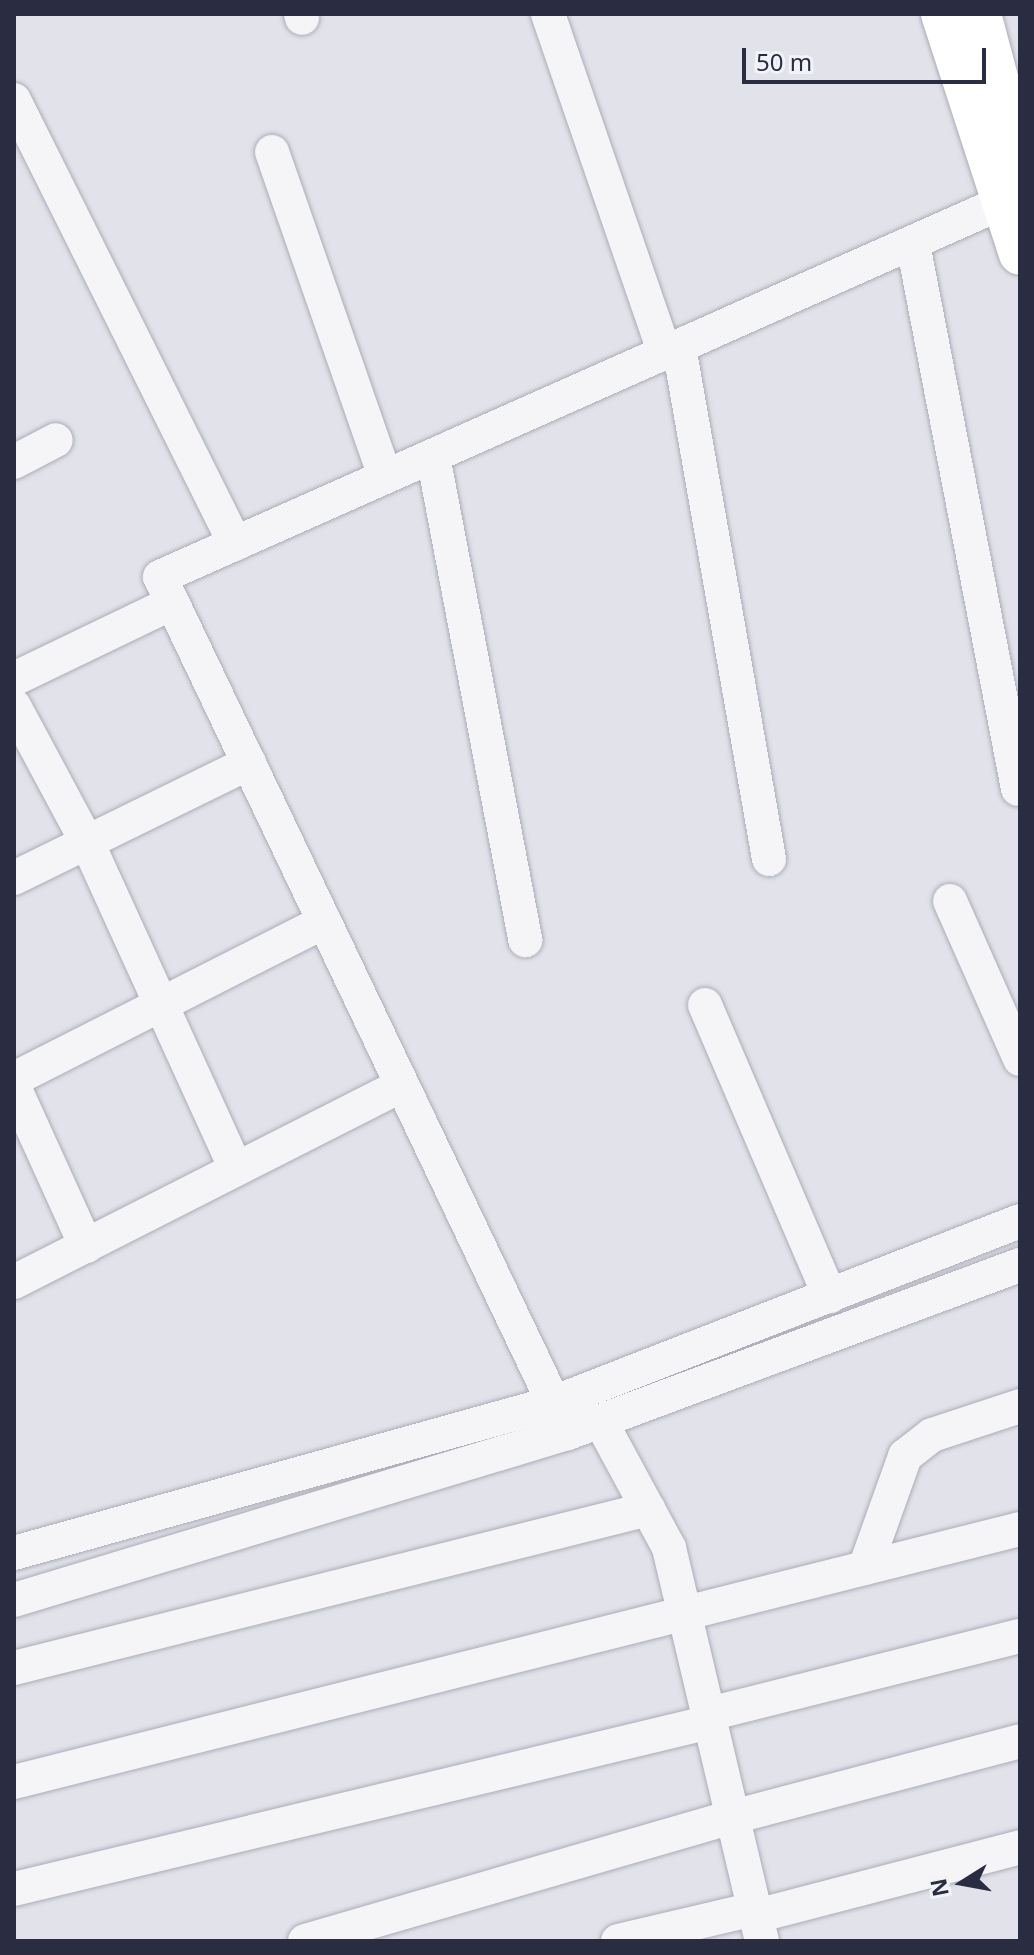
<!DOCTYPE html>
<style>
body{margin:0}
#map{position:relative;width:1034px;height:1955px;overflow:hidden;background:#e2e3ea;font-family:"Noto Sans",sans-serif}
div>[style]{position:absolute}
[style*='--x']{left:calc(var(--x)*1px);top:calc(var(--y)*1px);width:calc(var(--w)*1px);rotate:calc(var(--a)*1deg)}
.roads{filter:drop-shadow(0 0 2px #abacb8) drop-shadow(0 0 2px #abacb8)}
.minor>*{height:34px;margin:-17px;padding:0 17px;transform-origin:17px;border-radius:17px;background:#f5f5f8}
.major>*{height:42px;margin:-21px;padding:0 21px;transform-origin:21px;border-radius:21px;background:#fff}
span{translate:-50% -50%;white-space:nowrap;text-align:center;line-height:1.15;-webkit-text-stroke:8px #f2f3f8;paint-order:stroke}
.frame{position:absolute;inset:0;border:16px solid #2a2d42;pointer-events:none}
.north{position:absolute;left:922px;top:1843px;width:80px;height:80px;-webkit-text-stroke:6px #f2f3f8;paint-order:stroke;rotate:259deg;font-size:22px;font-weight:700;line-height:32px;text-align:center;color:#2a2d42}
.north::after{content:'';display:block;margin:auto;width:28px;height:36px;background:#2a2d42;clip-path:polygon(50% 0,100% 100%,50% 72%,0 100%)}
.scale{position:absolute;left:742px;top:48px;width:244px;height:36px;box-sizing:border-box;border:4px solid #2a2d42;border-top:0;padding-left:10px;font-size:24px;line-height:28px;white-space:nowrap;color:#2a2d42;-webkit-text-stroke:6px #f2f3f8;paint-order:stroke}
</style>
<div id="map">
<div class="roads">
<div class="minor">
<div style="--x:301;--y:14;--w:4;--a:76"></div>
<div style="--x:548;--y:14;--w:360;--a:71"></div>
<div style="--x:14;--y:100;--w:496;--a:63.5"></div>
<div style="--x:272;--y:152;--w:344;--a:70.8"></div>
<div style="--x:913;--y:244;--w:555;--a:79.09"></div>
<div style="--x:679;--y:347;--w:520;--a:80.03"></div>
<div style="--x:433;--y:456;--w:493;--a:79.2"></div>
<div style="--x:14;--y:462;--w:47;--a:-27.6"></div>
<div style="--x:14;--y:679;--w:175;--a:-25.7"></div>
<div style="--x:14;--y:706;--w:154;--a:61.8"></div>
<div style="--x:87;--y:842;--w:359;--a:65.5"></div>
<div style="--x:14;--y:878;--w:262;--a:-26.1"></div>
<div style="--x:950;--y:901;--w:173;--a:66.1"></div>
<div style="--x:705;--y:1005;--w:317;--a:66.8"></div>
<div style="--x:14;--y:1079;--w:347;--a:-26.9"></div>
<div style="--x:14;--y:1087;--w:175;--a:65.6"></div>
<div style="--x:14;--y:1282;--w:435;--a:-26.9"></div>
<div style="--x:601;--y:1422;--w:143;--a:61.6"></div>
<div style="--x:669;--y:1548;--w:404;--a:76.7"></div>
<div style="--x:568;--y:1433;--w:948;--a:-115.48"></div>
<div style="--x:160;--y:577;--w:923;--a:-23.98"></div>
<div style="--x:14;--y:1553;--w:559;--a:-15.55"></div>
<div style="--x:553;--y:1403;--w:501;--a:-21.29"></div>
<div style="--x:865;--y:1568;--w:119;--a:-70.3"></div>
<div style="--x:905;--y:1456;--w:34;--a:-38"></div>
<div style="--x:932;--y:1435;--w:93;--a:-18.2"></div>
<div style="--x:14;--y:1600;--w:579;--a:-16.78"></div>
<div style="--x:568;--y:1433;--w:482;--a:-20.4"></div>
<div style="--x:14;--y:1668;--w:654;--a:-14.08"></div>
<div style="--x:709;--y:1714;--w:321;--a:-14.1"></div>
<div style="--x:14;--y:1782;--w:1037;--a:-14.12"></div>
<div style="--x:14;--y:1889;--w:716;--a:-13.49"></div>
<div style="--x:756;--y:1916;--w:273;--a:-14.6"></div>
<div style="--x:305;--y:1941;--w:446;--a:-16.2"></div>
<div style="--x:733;--y:1817;--w:297;--a:-14.8"></div>
<div style="--x:618;--y:1941;--w:140;--a:-13.2"></div>
</div>
<div class="major">
<div style="--x:942;--y:14;--w:252;--a:72"></div>
<div style="--x:980;--y:14;--w:155;--a:75.1"></div>
</div>
</div>
<div class="frame"></div>
<div class="north">N</div>
<div class="scale">50 m</div>
</div>
